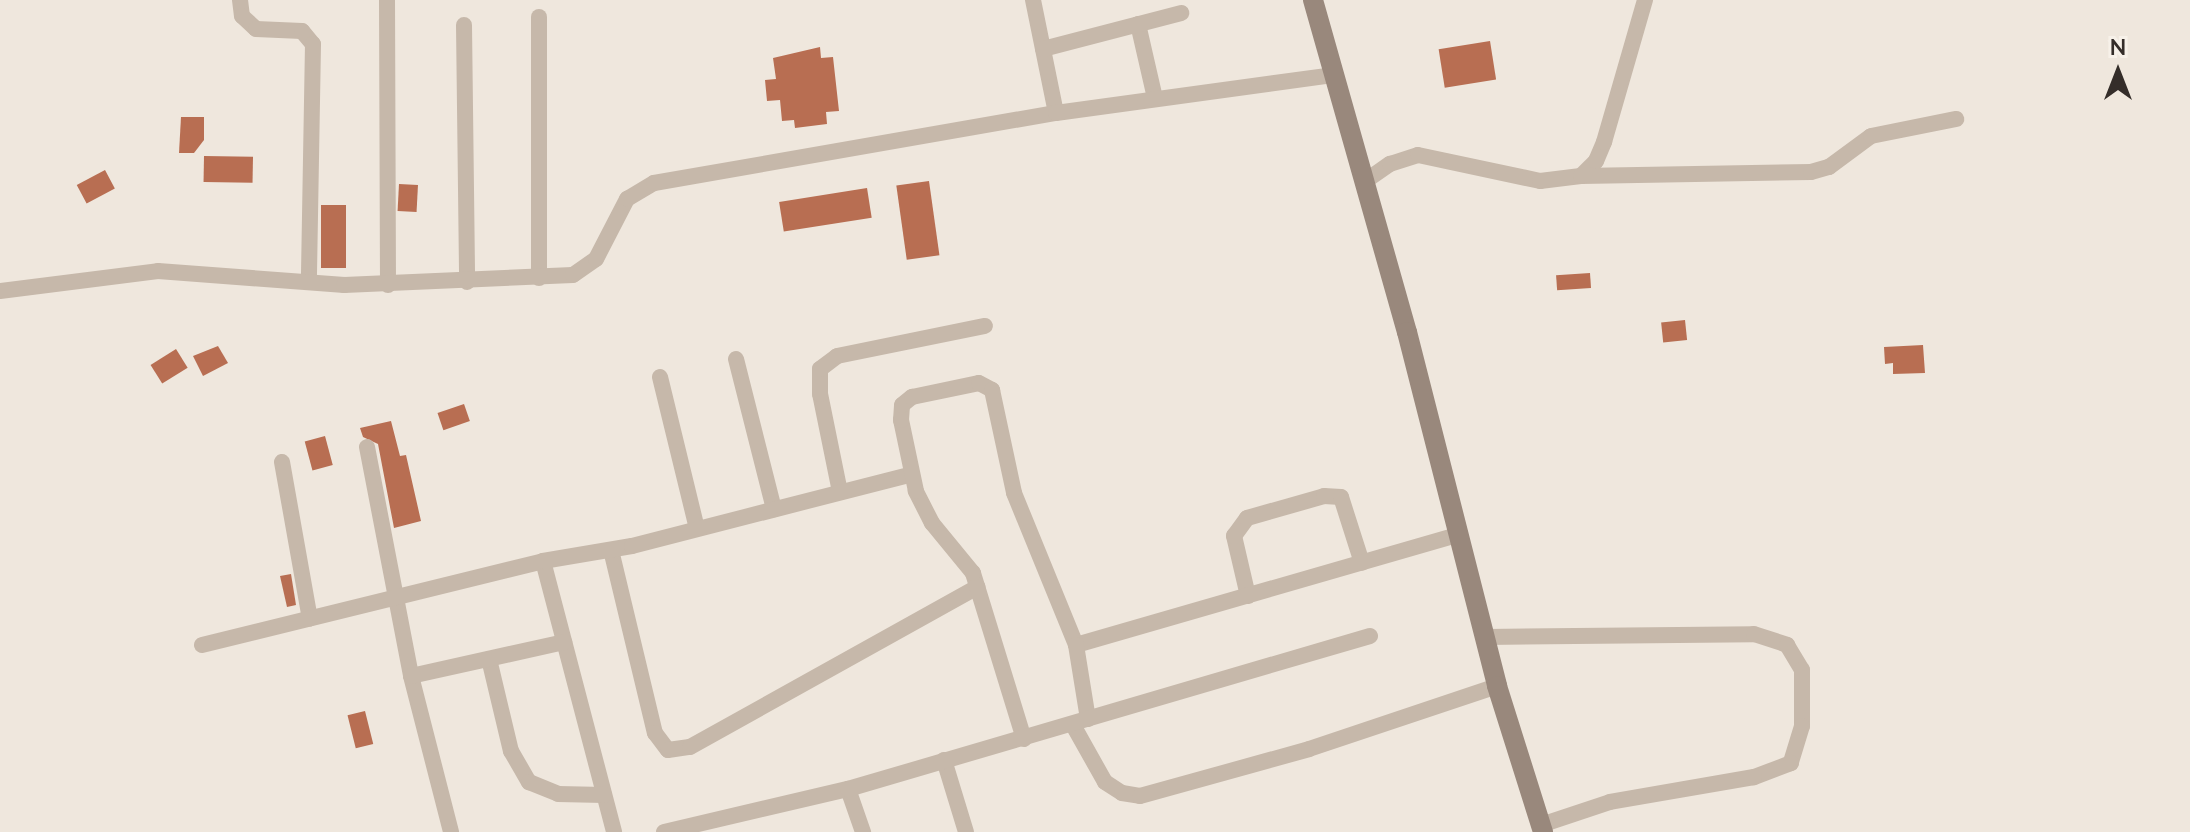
<!DOCTYPE html>
<style>
body{margin:0}
#map{position:relative;width:2190px;height:832px;overflow:hidden;background:#efe7dd;font-family:"Nunito Sans",sans-serif}
div>[style]{position:absolute}
[style*='--x']{left:calc(var(--x)*1px);top:calc(var(--y)*1px);width:calc(var(--w)*1px);rotate:calc(var(--a)*1deg)}
.building>*{inset:0;background:#b86e52;transform-origin:0 0}
.street>*{height:16px;margin:-8px;padding:0 8px;transform-origin:8px;border-radius:8px;background:#c6b8aa}
.secondary>*{height:20px;margin:-10px;padding:0 10px;transform-origin:10px;border-radius:10px;background:#99887c}
span{translate:-50% -50%;white-space:nowrap;text-align:center;line-height:1.15;-webkit-text-stroke:8px #f7f1e9;paint-order:stroke}
.north{position:absolute;left:2078px;top:32px;width:80px;height:80px;-webkit-text-stroke:6px #f7f1e9;paint-order:stroke;rotate:0deg;font-size:22px;font-weight:700;line-height:32px;text-align:center;color:#342d29}
.north::after{content:'';display:block;margin:auto;width:28px;height:36px;background:#342d29;clip-path:polygon(50% 0,100% 100%,50% 72%,0 100%)}
</style>
<div id="map">
<div class="building">
<div style="left:1490px;top:41px;width:39px;height:52px;rotate:81deg"></div>
<div style="clip-path:polygon(820px 47px,821px 58px,833px 57px,839px 111px,826px 112px,827px 124px,795px 128px,794px 120px,782px 121px,780px 100px,767px 101px,765px 80px,776px 79px,773px 58px)"></div>
<div style="clip-path:polygon(181px 117px,204px 117px,204px 140px,194px 153px,179px 153px)"></div>
<div style="left:204px;top:156px;width:49px;height:26px;rotate:1deg"></div>
<div style="left:105px;top:170px;width:21px;height:32px;rotate:62deg"></div>
<div style="left:929px;top:181px;width:75px;height:33px;rotate:82deg"></div>
<div style="left:399px;top:184px;width:19px;height:27px;rotate:3deg"></div>
<div style="left:867px;top:188px;width:30px;height:89px;rotate:81deg"></div>
<div style="left:321px;top:205px;width:25px;height:63px"></div>
<div style="left:1590px;top:273px;width:15px;height:34px;rotate:86deg"></div>
<div style="left:1685px;top:320px;width:20px;height:24px;rotate:84deg"></div>
<div style="clip-path:polygon(1923px 345px,1925px 373px,1893px 374px,1893px 363px,1885px 364px,1884px 347px)"></div>
<div style="clip-path:polygon(218px 346px,228px 363px,203px 376px,193px 356px)"></div>
<div style="left:176px;top:349px;width:22px;height:30px;rotate:58deg"></div>
<div style="left:464px;top:404px;width:18px;height:28px;rotate:71deg"></div>
<div style="clip-path:polygon(391px 421px,400px 456px,406px 455px,421px 521px,394px 528px,378px 444px,363px 437px,360px 428px)"></div>
<div style="left:325px;top:436px;width:30px;height:21px;rotate:75deg"></div>
<div style="clip-path:polygon(291px 574px,296px 605px,287px 607px,280px 576px)"></div>
<div style="left:365px;top:711px;width:34px;height:18px;rotate:76deg"></div>
</div>
<div class="street">
<div style="--x:240;--y:0;--w:16;--a:83"></div>
<div style="--x:242;--y:16;--w:19;--a:43"></div>
<div style="--x:256;--y:29;--w:46;--a:2.5"></div>
<div style="--x:302;--y:31;--w:17;--a:50"></div>
<div style="--x:313;--y:44;--w:238;--a:91"></div>
<div style="--x:387;--y:0;--w:285;--a:89.8"></div>
<div style="--x:1033;--y:0;--w:115;--a:78.5"></div>
<div style="--x:1138;--y:24;--w:76;--a:77.1"></div>
<div style="--x:464;--y:25;--w:257;--a:89.3"></div>
<div style="--x:1043;--y:49;--w:143;--a:-14.6"></div>
<div style="--x:1581;--y:176;--w:230;--a:-1"></div>
<div style="--x:1811;--y:172;--w:19;--a:-16"></div>
<div style="--x:1829;--y:167;--w:52;--a:-36.4"></div>
<div style="--x:1871;--y:136;--w:87;--a:-11.3"></div>
<div style="--x:1364;--y:182;--w:32;--a:-35"></div>
<div style="--x:1390;--y:164;--w:29;--a:-18"></div>
<div style="--x:1418;--y:155;--w:125;--a:12"></div>
<div style="--x:1540;--y:181;--w:41;--a:-7"></div>
<div style="--x:1581;--y:176;--w:21;--a:-45"></div>
<div style="--x:1596;--y:161;--w:21;--a:-67"></div>
<div style="--x:1604;--y:142;--w:148;--a:-73.9"></div>
<div style="--x:539;--y:278;--w:261;--a:-90"></div>
<div style="--x:0;--y:291;--w:159;--a:-7.2"></div>
<div style="--x:158;--y:271;--w:187;--a:4.3"></div>
<div style="--x:344;--y:285;--w:229;--a:-2.5"></div>
<div style="--x:573;--y:275;--w:28;--a:-35"></div>
<div style="--x:596;--y:259;--w:68;--a:-62.7"></div>
<div style="--x:627;--y:199;--w:31;--a:-31"></div>
<div style="--x:654;--y:183;--w:408;--a:-9.9"></div>
<div style="--x:1056;--y:113;--w:279;--a:-7.8"></div>
<div style="--x:736;--y:359;--w:155;--a:75.8"></div>
<div style="--x:660;--y:377;--w:156;--a:76.3"></div>
<div style="--x:367;--y:447;--w:233;--a:79.1"></div>
<div style="--x:411;--y:676;--w:161;--a:75.6"></div>
<div style="--x:282;--y:462;--w:159;--a:79.9"></div>
<div style="--x:840;--y:492;--w:100;--a:-101.5"></div>
<div style="--x:820;--y:394;--w:25;--a:-90"></div>
<div style="--x:820;--y:369;--w:21;--a:-37"></div>
<div style="--x:837;--y:356;--w:151;--a:-11.5"></div>
<div style="--x:611;--y:550;--w:188;--a:76.5"></div>
<div style="--x:655;--y:733;--w:21;--a:53"></div>
<div style="--x:668;--y:750;--w:22;--a:-8"></div>
<div style="--x:690;--y:747;--w:329;--a:-29.1"></div>
<div style="--x:543;--y:561;--w:280;--a:75.3"></div>
<div style="--x:1248;--y:596;--w:62;--a:-103.1"></div>
<div style="--x:1234;--y:536;--w:22;--a:-54"></div>
<div style="--x:1247;--y:518;--w:80;--a:-15.9"></div>
<div style="--x:1324;--y:496;--w:17;--a:3"></div>
<div style="--x:1341;--y:497;--w:69;--a:72.3"></div>
<div style="--x:1486;--y:637;--w:268;--a:-0.6"></div>
<div style="--x:1754;--y:634;--w:35;--a:18"></div>
<div style="--x:1787;--y:645;--w:29;--a:59"></div>
<div style="--x:1802;--y:670;--w:56;--a:90"></div>
<div style="--x:1802;--y:726;--w:39;--a:107"></div>
<div style="--x:1791;--y:763;--w:40;--a:159"></div>
<div style="--x:1754;--y:777;--w:146;--a:170.2"></div>
<div style="--x:1610;--y:802;--w:73;--a:161.6"></div>
<div style="--x:202;--y:645;--w:351;--a:-13.8"></div>
<div style="--x:543;--y:561;--w:90;--a:-9.6"></div>
<div style="--x:632;--y:546;--w:289;--a:-14.4"></div>
<div style="--x:1076;--y:645;--w:397;--a:-16.1"></div>
<div style="--x:489;--y:659;--w:95;--a:76.6"></div>
<div style="--x:511;--y:751;--w:36;--a:60"></div>
<div style="--x:529;--y:782;--w:31;--a:22"></div>
<div style="--x:558;--y:794;--w:46;--a:1.2"></div>
<div style="--x:411;--y:676;--w:157;--a:-12.5"></div>
<div style="--x:1073;--y:725;--w:65;--a:60.7"></div>
<div style="--x:1105;--y:782;--w:20;--a:33"></div>
<div style="--x:1122;--y:793;--w:18;--a:9"></div>
<div style="--x:1140;--y:796;--w:175;--a:-15.5"></div>
<div style="--x:1309;--y:749;--w:198;--a:-18.5"></div>
<div style="--x:1024;--y:739;--w:174;--a:-107.1"></div>
<div style="--x:973;--y:573;--w:65;--a:-129.4"></div>
<div style="--x:932;--y:523;--w:36;--a:-117"></div>
<div style="--x:916;--y:491;--w:73;--a:-101.9"></div>
<div style="--x:901;--y:420;--w:15;--a:-86"></div>
<div style="--x:902;--y:405;--w:13;--a:-39"></div>
<div style="--x:912;--y:397;--w:68;--a:-11.8"></div>
<div style="--x:979;--y:383;--w:15;--a:28"></div>
<div style="--x:992;--y:390;--w:105;--a:77.9"></div>
<div style="--x:1014;--y:493;--w:164;--a:67.8"></div>
<div style="--x:1076;--y:645;--w:75;--a:80.8"></div>
<div style="--x:944;--y:760;--w:75;--a:73"></div>
<div style="--x:848;--y:789;--w:46;--a:70.8"></div>
<div style="--x:664;--y:832;--w:189;--a:-13.2"></div>
<div style="--x:848;--y:789;--w:544;--a:-16.34"></div>
</div>
<div class="secondary">
<div style="--x:1313;--y:0;--w:345;--a:74.2"></div>
<div style="--x:1407;--y:332;--w:365;--a:75.7"></div>
<div style="--x:1497;--y:686;--w:153;--a:72.5"></div>
</div>
<div class="north">N</div>
</div>
